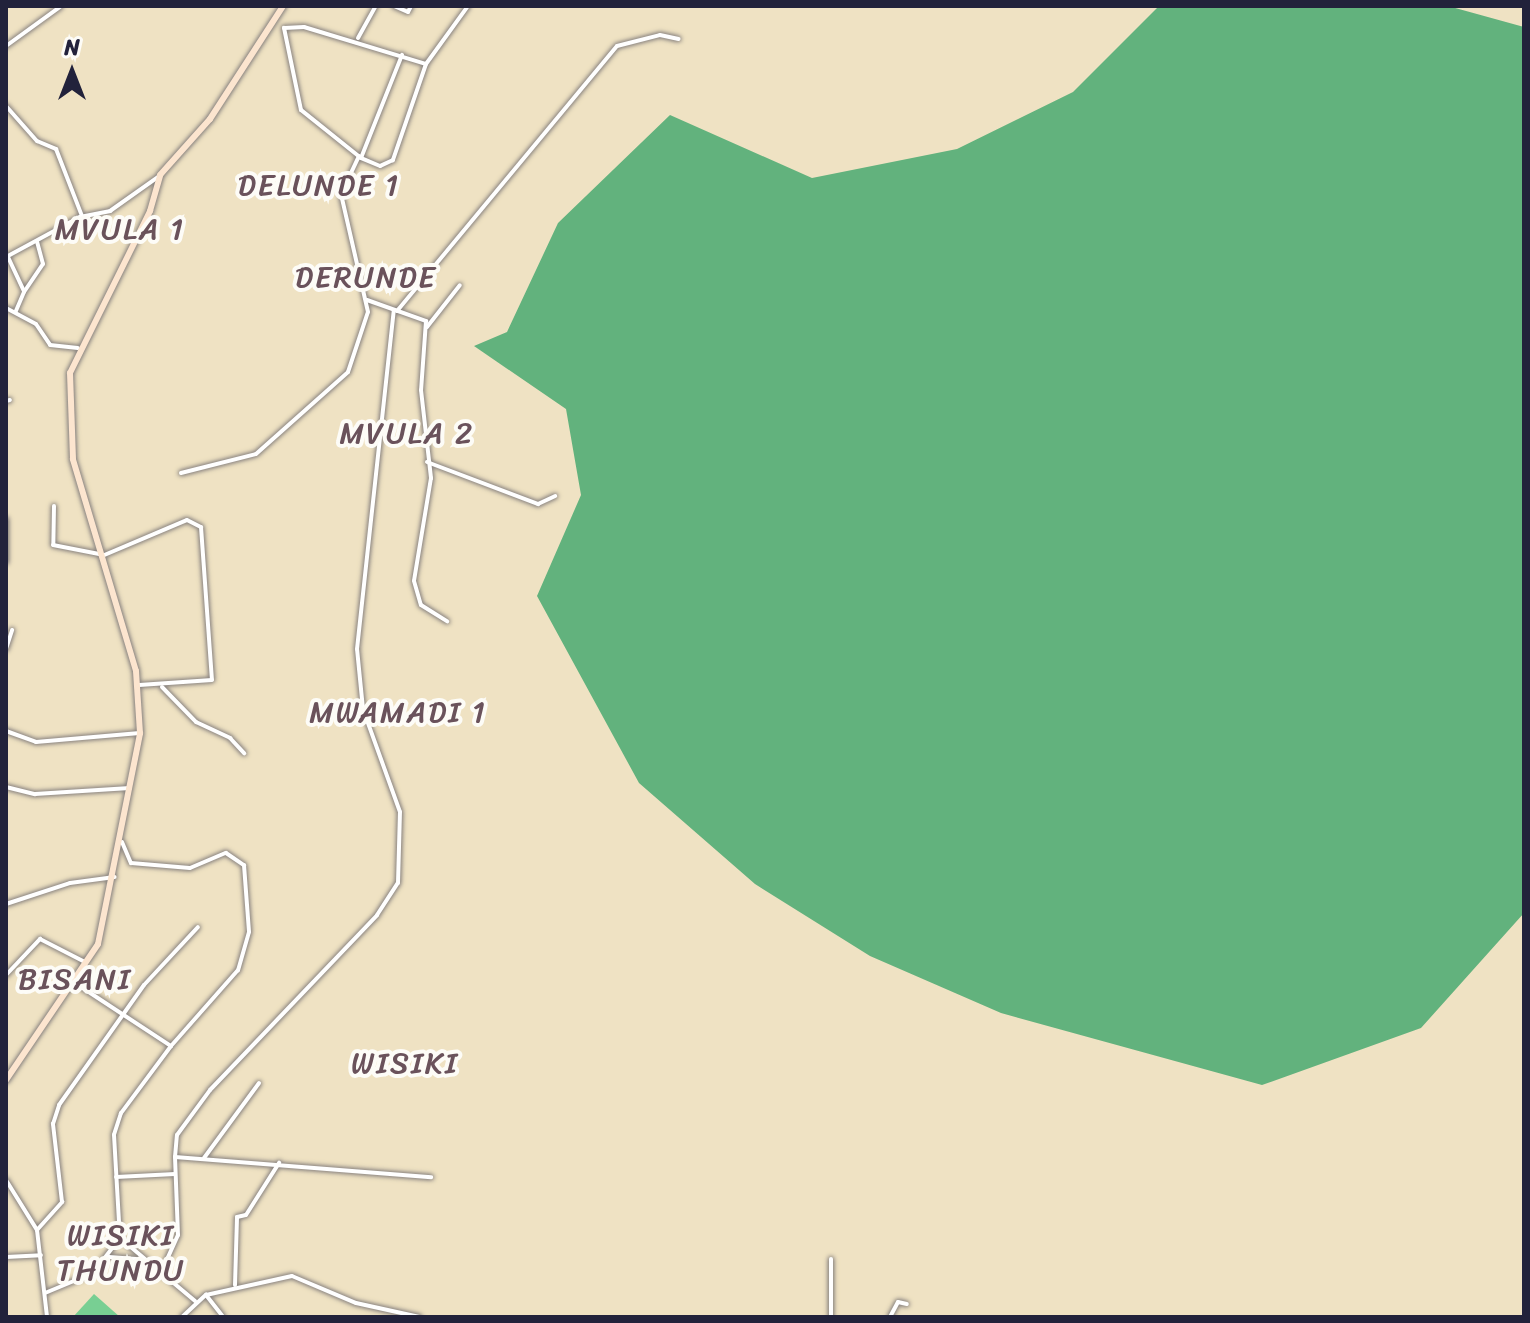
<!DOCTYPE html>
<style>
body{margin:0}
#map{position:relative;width:1530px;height:1323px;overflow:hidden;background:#efe2c3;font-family:Sriracha,sans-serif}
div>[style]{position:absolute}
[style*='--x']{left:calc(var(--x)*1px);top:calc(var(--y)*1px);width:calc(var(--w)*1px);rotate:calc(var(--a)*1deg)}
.green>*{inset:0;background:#78cf93}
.forest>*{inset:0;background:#62b27d}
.roads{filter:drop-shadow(0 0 2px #88827f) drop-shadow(0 0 2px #88827f)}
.street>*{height:4px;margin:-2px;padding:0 2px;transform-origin:2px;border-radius:2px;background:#fff}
.secondary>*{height:6px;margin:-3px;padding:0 3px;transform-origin:3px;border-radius:3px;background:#fce5cf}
span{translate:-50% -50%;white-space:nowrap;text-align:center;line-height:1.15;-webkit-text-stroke:8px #fdfcf7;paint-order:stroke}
.quarter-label{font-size:30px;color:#6a525b;letter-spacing:2px}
.frame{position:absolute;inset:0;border:8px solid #22223b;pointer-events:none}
.north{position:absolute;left:32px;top:32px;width:80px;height:80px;-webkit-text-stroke:6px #fdfcf7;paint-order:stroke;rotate:0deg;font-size:22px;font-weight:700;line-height:32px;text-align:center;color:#22223b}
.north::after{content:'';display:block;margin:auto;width:28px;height:36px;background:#22223b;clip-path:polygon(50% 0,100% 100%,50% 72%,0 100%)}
</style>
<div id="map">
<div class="green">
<div style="clip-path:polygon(94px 1294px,120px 1317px,73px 1317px)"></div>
</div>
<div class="forest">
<div style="clip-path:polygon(1159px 6px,1448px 6px,1524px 27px,1524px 913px,1421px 1028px,1262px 1085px,1001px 1013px,870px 956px,755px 884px,639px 783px,537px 596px,581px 495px,566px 409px,474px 346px,507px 332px,558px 223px,670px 115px,812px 178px,957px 149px,1073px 92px)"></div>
</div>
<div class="roads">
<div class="street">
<div style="--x:394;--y:6;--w:15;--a:23"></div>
<div style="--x:408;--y:12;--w:7;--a:-63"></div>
<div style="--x:304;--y:27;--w:127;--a:16.9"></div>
<div style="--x:426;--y:64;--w:102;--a:109"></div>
<div style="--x:393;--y:160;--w:14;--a:155"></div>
<div style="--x:380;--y:166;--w:21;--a:-157"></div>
<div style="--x:361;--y:158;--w:77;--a:-141.3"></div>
<div style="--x:301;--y:110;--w:84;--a:-101.7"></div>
<div style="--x:284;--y:28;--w:20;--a:-3"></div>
<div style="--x:358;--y:38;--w:37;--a:-61"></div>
<div style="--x:6;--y:46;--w:68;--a:-36"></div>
<div style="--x:426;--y:64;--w:72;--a:-54.1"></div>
<div style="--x:6;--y:106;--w:47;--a:48.5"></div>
<div style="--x:37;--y:141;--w:21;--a:23"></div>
<div style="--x:56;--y:149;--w:72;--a:68.8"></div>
<div style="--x:361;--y:158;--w:111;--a:-68.3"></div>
<div style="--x:6;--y:257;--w:84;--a:-28.4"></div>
<div style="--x:80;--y:217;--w:31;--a:-11"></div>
<div style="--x:110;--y:211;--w:59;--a:-35.3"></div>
<div style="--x:8;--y:257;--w:38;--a:65"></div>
<div style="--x:24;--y:292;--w:21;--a:113"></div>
<div style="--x:24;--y:292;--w:34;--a:-56"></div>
<div style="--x:43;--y:264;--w:23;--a:-105"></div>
<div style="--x:367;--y:300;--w:63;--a:19.6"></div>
<div style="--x:426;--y:321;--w:69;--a:94.1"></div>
<div style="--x:421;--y:390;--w:89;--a:83.5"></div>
<div style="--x:431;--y:478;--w:104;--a:99.4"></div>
<div style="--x:414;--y:581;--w:25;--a:74"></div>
<div style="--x:421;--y:605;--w:31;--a:32"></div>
<div style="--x:6;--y:308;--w:34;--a:28"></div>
<div style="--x:36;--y:324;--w:25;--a:56"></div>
<div style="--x:50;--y:345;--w:28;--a:6"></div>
<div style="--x:397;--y:311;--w:344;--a:-50.3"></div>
<div style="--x:617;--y:46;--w:44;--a:-14.3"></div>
<div style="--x:660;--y:35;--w:19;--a:12"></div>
<div style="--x:427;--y:327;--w:53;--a:-51.8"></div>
<div style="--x:6;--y:401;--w:4;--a:-14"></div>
<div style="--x:427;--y:462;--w:119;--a:20.7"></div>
<div style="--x:538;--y:504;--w:19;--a:-25"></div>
<div style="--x:181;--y:473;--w:77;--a:-14.2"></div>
<div style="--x:256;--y:454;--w:123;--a:-41.7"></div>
<div style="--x:348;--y:372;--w:63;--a:-71.6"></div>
<div style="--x:368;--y:312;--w:121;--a:-102.9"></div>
<div style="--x:341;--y:194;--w:42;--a:-64.7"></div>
<div style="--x:54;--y:506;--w:39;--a:91"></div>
<div style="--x:53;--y:545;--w:47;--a:11.1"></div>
<div style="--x:6;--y:519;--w:43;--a:90"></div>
<div style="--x:102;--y:556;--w:92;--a:-23"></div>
<div style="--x:187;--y:520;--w:16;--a:27"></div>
<div style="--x:201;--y:527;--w:153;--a:85.9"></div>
<div style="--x:212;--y:680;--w:73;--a:176.1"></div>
<div style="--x:6;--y:649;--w:20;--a:-72"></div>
<div style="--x:162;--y:687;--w:49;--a:45.8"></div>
<div style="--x:196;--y:722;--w:38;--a:25"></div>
<div style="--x:230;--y:738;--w:21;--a:47"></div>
<div style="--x:6;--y:731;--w:32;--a:20"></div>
<div style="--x:36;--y:742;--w:104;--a:-4.9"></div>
<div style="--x:6;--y:787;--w:30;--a:14"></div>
<div style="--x:35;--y:794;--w:95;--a:-3.6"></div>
<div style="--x:122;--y:842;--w:23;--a:67"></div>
<div style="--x:131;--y:863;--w:59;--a:4.8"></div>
<div style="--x:190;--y:868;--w:39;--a:-23"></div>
<div style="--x:226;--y:853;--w:22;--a:34"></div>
<div style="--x:244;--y:865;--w:67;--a:85.7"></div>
<div style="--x:249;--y:932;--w:40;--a:106"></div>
<div style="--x:238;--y:970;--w:101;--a:131.4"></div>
<div style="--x:171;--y:1046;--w:84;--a:126.7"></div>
<div style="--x:121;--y:1113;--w:23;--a:108"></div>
<div style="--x:114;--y:1135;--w:103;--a:86.7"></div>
<div style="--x:120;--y:1238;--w:98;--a:40"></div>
<div style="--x:6;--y:904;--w:67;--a:-18.2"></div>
<div style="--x:70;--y:883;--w:45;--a:-7.6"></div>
<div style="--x:6;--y:975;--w:50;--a:-46.6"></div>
<div style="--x:40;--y:939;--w:51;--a:27.1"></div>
<div style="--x:75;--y:983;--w:115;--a:33.3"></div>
<div style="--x:175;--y:1157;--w:22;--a:-85"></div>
<div style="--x:177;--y:1135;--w:56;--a:-53.7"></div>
<div style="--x:210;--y:1090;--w:242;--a:-46.3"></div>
<div style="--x:377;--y:915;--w:38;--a:-57"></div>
<div style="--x:398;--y:883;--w:71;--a:-88.4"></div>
<div style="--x:400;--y:812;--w:109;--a:-109.8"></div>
<div style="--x:363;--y:709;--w:60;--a:-95.7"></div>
<div style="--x:357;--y:649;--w:341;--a:-83.8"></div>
<div style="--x:204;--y:1158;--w:93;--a:-53.7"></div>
<div style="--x:116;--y:1177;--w:59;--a:-2.9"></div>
<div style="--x:6;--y:1180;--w:59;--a:58.2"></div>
<div style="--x:37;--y:1230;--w:88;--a:83.4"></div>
<div style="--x:37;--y:1230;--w:38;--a:-48"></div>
<div style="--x:62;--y:1202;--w:79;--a:-96.6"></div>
<div style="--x:53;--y:1124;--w:20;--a:-72"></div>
<div style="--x:59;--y:1105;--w:147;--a:-54.7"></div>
<div style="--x:144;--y:985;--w:79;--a:-47"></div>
<div style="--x:6;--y:1257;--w:35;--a:-3"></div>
<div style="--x:109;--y:1257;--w:27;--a:4"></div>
<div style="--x:831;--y:1259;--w:58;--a:90"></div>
<div style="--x:160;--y:1275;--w:44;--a:-65.8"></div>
<div style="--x:178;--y:1235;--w:78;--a:-92.2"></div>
<div style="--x:175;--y:1157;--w:257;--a:4.5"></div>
<div style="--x:235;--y:1285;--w:68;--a:-88.3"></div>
<div style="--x:237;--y:1217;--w:9;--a:-13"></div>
<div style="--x:246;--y:1215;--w:62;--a:-57.6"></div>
<div style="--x:45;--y:1293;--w:52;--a:-22.6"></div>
<div style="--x:93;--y:1273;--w:44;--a:-52.4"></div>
<div style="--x:206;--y:1295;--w:28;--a:52"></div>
<div style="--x:182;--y:1317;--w:33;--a:-43"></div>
<div style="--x:206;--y:1295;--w:88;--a:-12.5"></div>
<div style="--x:292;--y:1276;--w:69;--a:22.9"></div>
<div style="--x:356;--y:1303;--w:65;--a:12.5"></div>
<div style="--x:890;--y:1317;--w:17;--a:-62"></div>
<div style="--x:898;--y:1302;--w:9;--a:13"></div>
</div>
<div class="secondary">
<div style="--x:6;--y:1080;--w:164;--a:-55.9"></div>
<div style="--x:98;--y:944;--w:215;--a:-78.7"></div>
<div style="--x:140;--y:733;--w:62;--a:-93.7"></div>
<div style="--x:136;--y:671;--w:221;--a:-106.6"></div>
<div style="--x:73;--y:459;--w:86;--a:-92"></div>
<div style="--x:70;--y:373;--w:181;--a:-63.7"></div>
<div style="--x:150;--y:211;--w:37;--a:-74"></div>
<div style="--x:160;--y:175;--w:75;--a:-48.2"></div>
<div style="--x:210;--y:119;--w:135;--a:-57.1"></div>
</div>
</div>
<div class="quarter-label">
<span style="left:319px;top:185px">DELUNDE 1</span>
<span style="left:120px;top:229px">MVULA 1</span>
<span style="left:366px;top:277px">DERUNDE</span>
<span style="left:407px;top:433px">MVULA 2</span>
<span style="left:398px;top:712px">MWAMADI 1</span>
<span style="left:75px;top:979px">BISANI</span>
<span style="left:405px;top:1063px">WISIKI</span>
<span style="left:121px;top:1252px">WISIKI<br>THUNDU</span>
</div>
<div class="frame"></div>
<div class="north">N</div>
</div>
